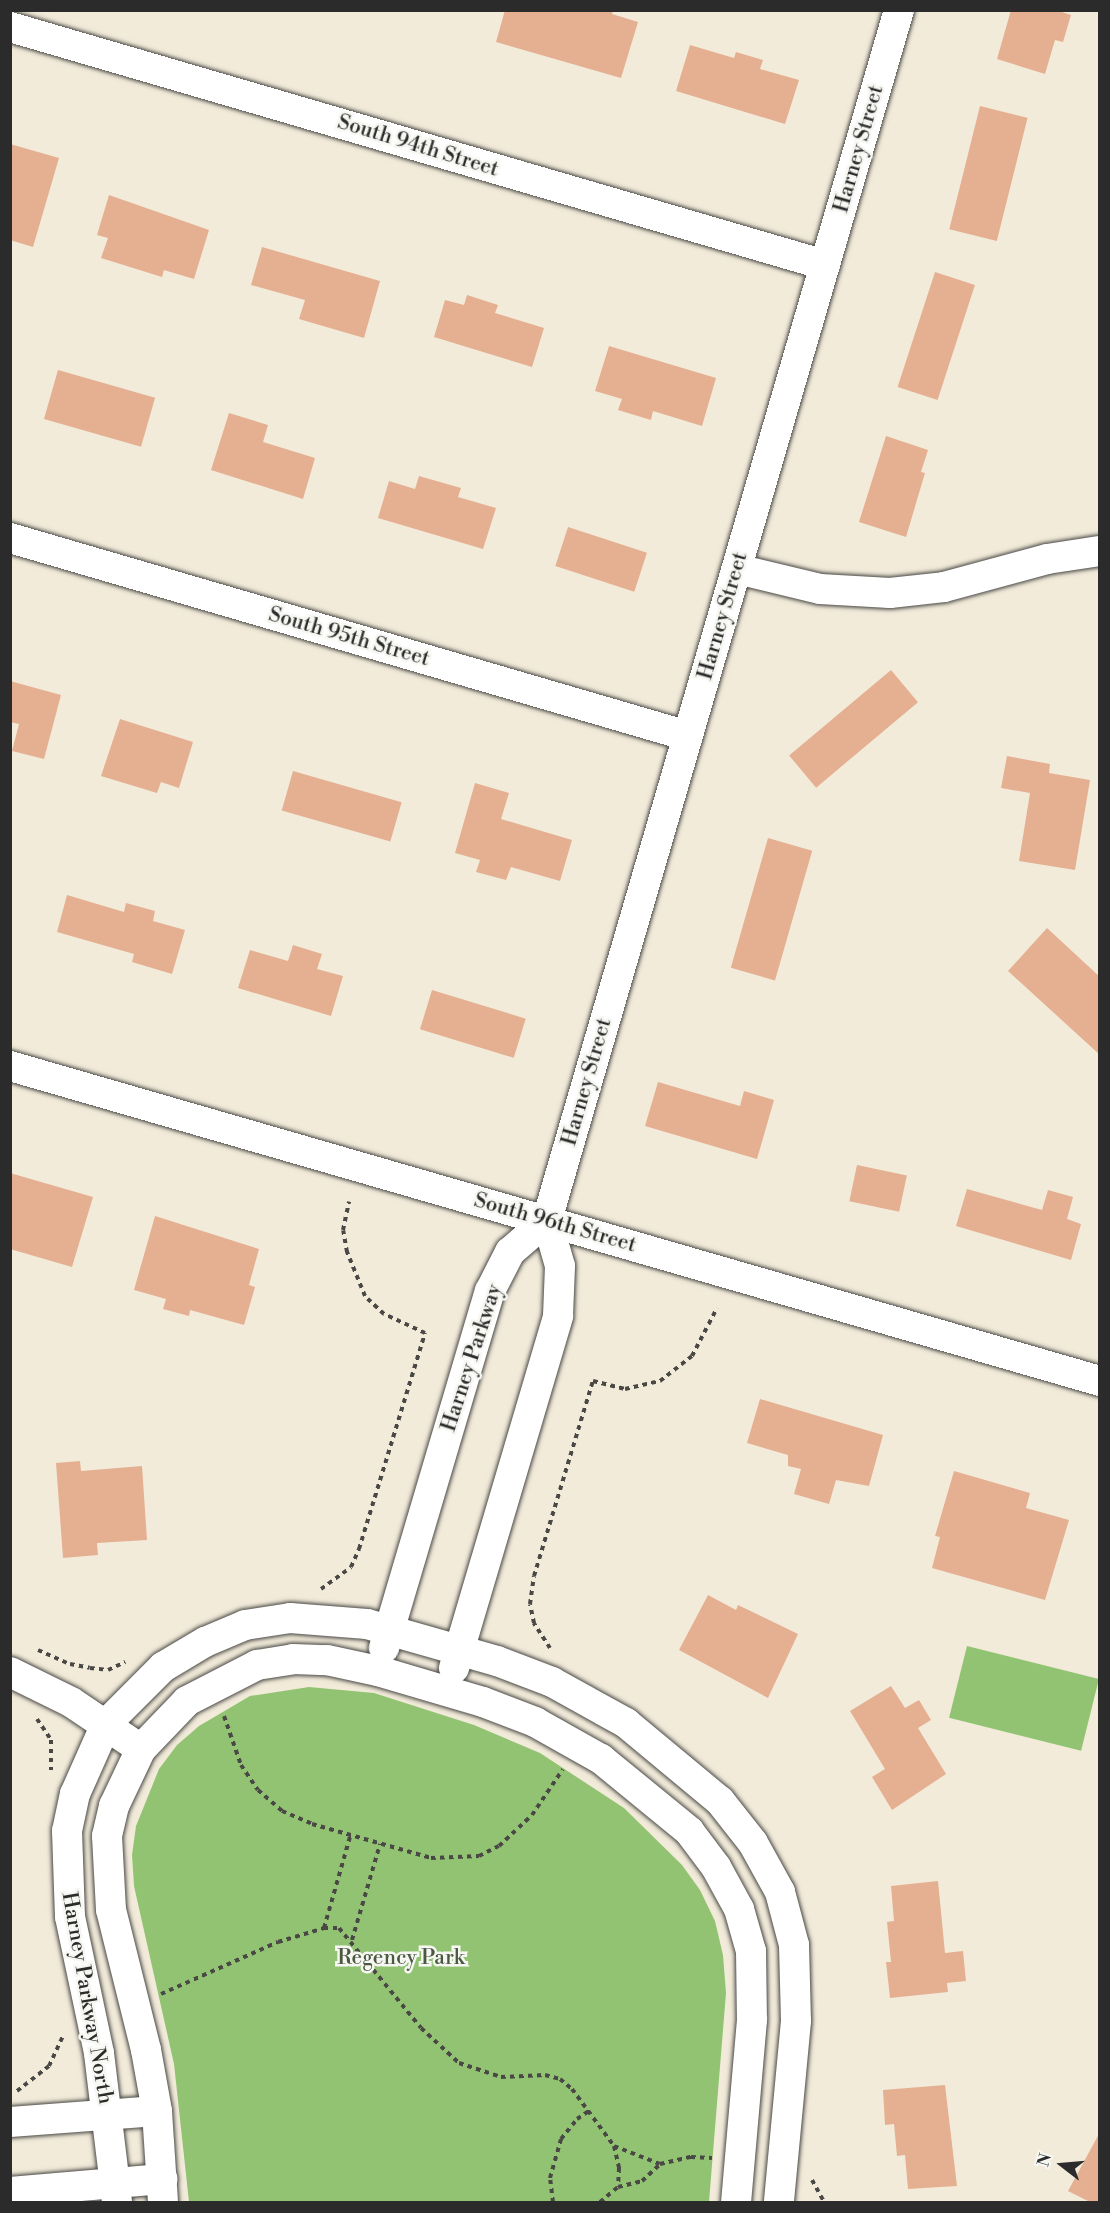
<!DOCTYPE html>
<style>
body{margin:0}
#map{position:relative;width:1110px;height:2213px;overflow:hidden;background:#f2ebda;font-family:"Libre Bodoni",serif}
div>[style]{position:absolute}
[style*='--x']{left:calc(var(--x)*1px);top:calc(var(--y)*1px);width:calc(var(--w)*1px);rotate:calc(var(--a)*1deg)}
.green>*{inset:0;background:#92c372;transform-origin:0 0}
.building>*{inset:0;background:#e5b091;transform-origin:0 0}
.path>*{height:4px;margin-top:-2px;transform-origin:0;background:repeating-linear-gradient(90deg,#494845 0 4.5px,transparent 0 9px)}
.roads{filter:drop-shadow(0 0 2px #494845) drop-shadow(0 0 2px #494845)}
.minor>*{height:30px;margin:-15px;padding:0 15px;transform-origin:15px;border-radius:15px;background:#fff}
span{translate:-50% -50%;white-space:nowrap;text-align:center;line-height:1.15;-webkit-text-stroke:5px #f6f6f2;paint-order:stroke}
.street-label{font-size:21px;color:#2b2b2b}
.park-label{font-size:21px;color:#4a5940}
.frame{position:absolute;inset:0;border:12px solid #2b2b2b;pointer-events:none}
.north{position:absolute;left:1032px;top:2135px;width:60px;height:60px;-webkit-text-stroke:4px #f6f6f2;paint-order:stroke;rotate:286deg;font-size:16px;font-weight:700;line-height:24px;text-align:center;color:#2b2b2b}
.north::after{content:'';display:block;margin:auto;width:21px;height:27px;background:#2b2b2b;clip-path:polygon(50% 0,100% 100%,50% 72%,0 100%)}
</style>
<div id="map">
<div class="green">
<div style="left:967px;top:1646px;width:136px;height:74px;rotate:14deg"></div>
<div style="clip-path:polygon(309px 1687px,374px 1693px,474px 1725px,540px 1753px,624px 1808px,682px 1865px,700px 1890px,715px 1921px,723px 1955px,726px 1993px,709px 2202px,189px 2202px,174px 2064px,134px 1886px,132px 1855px,136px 1826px,159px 1769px,177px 1745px,199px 1726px,250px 1696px)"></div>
</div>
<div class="building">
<div style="clip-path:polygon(505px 10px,613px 10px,612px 14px,638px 22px,621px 78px,496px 42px)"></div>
<div style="clip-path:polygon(1011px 10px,1056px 10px,1071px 15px,1063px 42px,1055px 40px,1045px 74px,997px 59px)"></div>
<div style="clip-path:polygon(690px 45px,734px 58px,736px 52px,763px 60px,760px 69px,799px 80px,785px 124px,676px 91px)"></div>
<div style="left:980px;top:106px;width:49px;height:127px;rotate:14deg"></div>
<div style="clip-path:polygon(10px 144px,59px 158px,33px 247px,10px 240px)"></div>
<div style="clip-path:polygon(109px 195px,209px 230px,194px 279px,164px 270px,162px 277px,101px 258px,108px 238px,97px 235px)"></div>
<div style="clip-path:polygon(262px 247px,380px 281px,364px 338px,299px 319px,305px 300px,251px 285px)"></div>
<div style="left:935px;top:272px;width:42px;height:121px;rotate:18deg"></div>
<div style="clip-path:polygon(467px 295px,498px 305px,495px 313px,544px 328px,532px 367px,434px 337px,445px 300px,464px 305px)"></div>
<div style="clip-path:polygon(609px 346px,716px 378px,702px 426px,653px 411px,651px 420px,618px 410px,622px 399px,595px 391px)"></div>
<div style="left:58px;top:370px;width:101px;height:51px;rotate:16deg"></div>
<div style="clip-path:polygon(229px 413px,268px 425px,263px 442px,315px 458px,303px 499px,211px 470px)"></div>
<div style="clip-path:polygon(886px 436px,928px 450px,921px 472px,925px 473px,906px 537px,859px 522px)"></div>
<div style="clip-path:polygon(419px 476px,461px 488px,458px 497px,496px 508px,483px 549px,378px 518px,389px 481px,415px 489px)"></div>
<div style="left:568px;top:527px;width:83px;height:41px;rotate:18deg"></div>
<div style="left:891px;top:670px;width:42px;height:133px;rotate:50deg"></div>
<div style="clip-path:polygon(10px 681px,61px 695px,44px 759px,12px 751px,19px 724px,10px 722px)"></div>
<div style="clip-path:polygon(120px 719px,193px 742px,179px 788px,161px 782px,157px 793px,101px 776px)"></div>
<div style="clip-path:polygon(1007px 756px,1050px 764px,1049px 773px,1090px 780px,1075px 870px,1019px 861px,1030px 793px,1001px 788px)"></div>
<div style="left:293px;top:771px;width:113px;height:41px;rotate:16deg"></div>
<div style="clip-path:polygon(475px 783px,509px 793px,501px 819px,572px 840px,560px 881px,511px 867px,506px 880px,476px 872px,480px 860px,455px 853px)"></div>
<div style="left:768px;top:838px;width:46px;height:135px;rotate:16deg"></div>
<div style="clip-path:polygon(67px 895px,124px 912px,126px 903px,155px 911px,153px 921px,185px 930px,172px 974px,132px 962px,134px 954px,57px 932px)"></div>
<div style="clip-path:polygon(1047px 928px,1100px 977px,1100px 1055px,1008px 971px)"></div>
<div style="clip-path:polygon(293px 945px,322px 954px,317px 969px,343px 976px,331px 1016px,238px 988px,250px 950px,288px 961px)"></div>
<div style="left:432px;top:990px;width:98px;height:41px;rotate:17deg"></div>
<div style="clip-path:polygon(658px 1082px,740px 1106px,744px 1091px,774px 1100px,757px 1159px,645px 1126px)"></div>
<div style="left:857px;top:1165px;width:51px;height:37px;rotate:12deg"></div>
<div style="clip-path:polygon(10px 1173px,93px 1197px,72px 1267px,10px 1249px)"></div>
<div style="clip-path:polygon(967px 1189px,1042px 1210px,1048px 1190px,1073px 1197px,1067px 1219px,1081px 1224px,1071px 1260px,956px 1226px)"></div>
<div style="clip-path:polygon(155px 1216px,259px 1249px,249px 1285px,255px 1287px,244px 1325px,190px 1310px,189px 1316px,163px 1309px,166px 1299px,134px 1290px)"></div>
<div style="clip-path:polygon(760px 1399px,883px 1435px,869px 1486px,836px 1480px,829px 1504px,794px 1494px,801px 1469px,788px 1466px,788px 1455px,747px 1443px)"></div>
<div style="clip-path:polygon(80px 1461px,81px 1471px,142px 1466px,147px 1540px,97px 1543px,98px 1555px,63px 1558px,56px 1463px)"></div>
<div style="clip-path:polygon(954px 1471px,1030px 1493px,1026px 1508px,1069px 1520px,1045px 1600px,932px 1568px,940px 1537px,935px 1536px)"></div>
<div style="clip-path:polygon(708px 1595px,736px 1610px,738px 1605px,798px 1634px,768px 1698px,679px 1650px)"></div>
<div style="clip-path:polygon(891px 1686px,905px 1708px,919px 1700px,931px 1720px,918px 1728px,946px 1774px,892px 1810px,872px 1777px,885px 1769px,850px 1711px)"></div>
<div style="clip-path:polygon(938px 1881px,945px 1953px,963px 1951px,966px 1981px,947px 1983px,948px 1992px,890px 1998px,886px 1962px,891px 1962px,887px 1922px,894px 1921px,891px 1886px)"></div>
<div style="clip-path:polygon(945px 2085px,957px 2186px,908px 2189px,905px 2155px,897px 2156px,894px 2124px,885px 2125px,883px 2090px)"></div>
<div style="clip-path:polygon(1100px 2132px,1100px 2202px,1090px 2202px,1068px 2191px)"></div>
</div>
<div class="path">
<div style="--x:321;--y:1589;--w:37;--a:-36"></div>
<div style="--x:351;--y:1567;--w:20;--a:-66"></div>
<div style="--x:359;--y:1549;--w:226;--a:-73"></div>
<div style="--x:425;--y:1333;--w:45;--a:-155.1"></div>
<div style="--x:384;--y:1314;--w:26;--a:-137"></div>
<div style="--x:365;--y:1296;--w:48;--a:-112.2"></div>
<div style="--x:347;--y:1252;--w:22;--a:-100"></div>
<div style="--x:343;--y:1230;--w:29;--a:-78"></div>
<div style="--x:550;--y:1648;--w:30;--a:-123"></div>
<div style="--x:534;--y:1623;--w:19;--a:-102"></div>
<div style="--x:530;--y:1604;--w:28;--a:-82"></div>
<div style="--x:534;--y:1576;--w:204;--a:-73.2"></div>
<div style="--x:593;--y:1381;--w:33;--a:14"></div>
<div style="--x:625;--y:1389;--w:36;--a:-13"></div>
<div style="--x:660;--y:1381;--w:41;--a:-38"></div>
<div style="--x:692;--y:1356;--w:54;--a:-62.5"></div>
<div style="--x:38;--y:1650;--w:35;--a:24"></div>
<div style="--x:70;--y:1664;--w:20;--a:11"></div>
<div style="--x:90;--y:1668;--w:18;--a:6"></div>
<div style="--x:108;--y:1670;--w:19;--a:-25"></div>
<div style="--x:224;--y:1716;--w:52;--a:70.9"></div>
<div style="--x:241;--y:1765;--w:30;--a:56"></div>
<div style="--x:258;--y:1790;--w:32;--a:41"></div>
<div style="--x:282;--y:1811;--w:33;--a:23"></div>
<div style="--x:312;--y:1824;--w:124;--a:15.9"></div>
<div style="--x:431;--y:1858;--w:48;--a:-2.4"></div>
<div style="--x:479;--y:1856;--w:22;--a:-27"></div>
<div style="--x:499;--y:1846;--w:45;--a:-43.2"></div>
<div style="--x:532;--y:1815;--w:55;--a:-56"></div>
<div style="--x:37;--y:1719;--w:25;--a:56"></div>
<div style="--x:51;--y:1740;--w:30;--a:90"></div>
<div style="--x:324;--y:1928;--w:95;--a:-74.1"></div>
<div style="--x:352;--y:1940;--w:100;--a:-73.7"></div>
<div style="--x:161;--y:1994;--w:128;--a:-24"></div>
<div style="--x:278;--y:1942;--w:48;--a:-16.9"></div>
<div style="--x:324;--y:1928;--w:15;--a:0"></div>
<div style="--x:339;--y:1928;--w:129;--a:50.6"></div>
<div style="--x:421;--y:2028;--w:52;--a:42.6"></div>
<div style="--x:459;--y:2063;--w:44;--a:18.4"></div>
<div style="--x:501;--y:2077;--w:44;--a:-2.6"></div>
<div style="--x:545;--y:2075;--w:16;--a:15"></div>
<div style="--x:560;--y:2079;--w:16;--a:40"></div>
<div style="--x:572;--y:2089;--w:71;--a:53.6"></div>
<div style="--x:614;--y:2146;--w:23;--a:77"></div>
<div style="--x:619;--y:2168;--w:19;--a:93"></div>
<div style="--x:17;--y:2091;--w:41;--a:-38"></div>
<div style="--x:49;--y:2066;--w:35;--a:-65"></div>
<div style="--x:614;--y:2146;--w:49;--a:21.4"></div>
<div style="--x:812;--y:2180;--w:25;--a:61"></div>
<div style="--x:553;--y:2202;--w:24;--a:-97"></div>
<div style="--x:550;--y:2178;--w:41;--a:-74.2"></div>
<div style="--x:561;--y:2139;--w:26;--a:-51"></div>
<div style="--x:577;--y:2119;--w:14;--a:-34"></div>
<div style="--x:600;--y:2202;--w:23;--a:-40"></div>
<div style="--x:618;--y:2187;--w:25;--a:-14"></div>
<div style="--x:642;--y:2181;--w:25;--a:-43"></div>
<div style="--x:660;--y:2164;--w:32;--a:-13"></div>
<div style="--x:691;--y:2157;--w:21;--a:3"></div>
</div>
<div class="roads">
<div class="minor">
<div style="--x:10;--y:27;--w:849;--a:16.28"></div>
<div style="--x:10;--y:538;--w:706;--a:16.28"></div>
<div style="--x:737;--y:569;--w:85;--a:13.5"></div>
<div style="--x:820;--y:589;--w:70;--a:3.3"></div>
<div style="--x:890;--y:593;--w:54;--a:-6.3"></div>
<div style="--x:944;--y:587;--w:107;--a:-15.2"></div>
<div style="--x:1047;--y:559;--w:54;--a:-8.6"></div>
<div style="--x:10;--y:1066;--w:1135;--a:16.12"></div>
<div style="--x:547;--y:1220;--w:1260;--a:-73.78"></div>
<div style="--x:384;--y:1648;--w:372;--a:-73.5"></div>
<div style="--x:490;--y:1291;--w:44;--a:-62.9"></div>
<div style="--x:510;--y:1252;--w:49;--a:-40.9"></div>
<div style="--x:454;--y:1668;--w:367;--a:-73.5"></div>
<div style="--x:558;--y:1316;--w:50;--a:-87.7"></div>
<div style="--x:560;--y:1266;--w:48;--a:-105.8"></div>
<div style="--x:10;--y:1672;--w:68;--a:26.2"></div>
<div style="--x:71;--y:1702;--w:84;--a:33.9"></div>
<div style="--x:10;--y:2122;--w:147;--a:-4.3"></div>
<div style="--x:10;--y:2192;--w:153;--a:-4.9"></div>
<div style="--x:117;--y:2202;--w:150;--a:-96.9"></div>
<div style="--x:99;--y:2053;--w:139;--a:-102"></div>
<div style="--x:70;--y:1917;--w:86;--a:-92"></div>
<div style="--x:67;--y:1831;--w:38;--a:-78"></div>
<div style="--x:75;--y:1794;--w:77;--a:-66.1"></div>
<div style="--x:106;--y:1724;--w:81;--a:-45"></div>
<div style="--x:163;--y:1667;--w:49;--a:-30.8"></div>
<div style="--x:205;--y:1642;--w:43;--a:-23"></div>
<div style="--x:245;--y:1625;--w:46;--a:-8.8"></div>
<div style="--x:290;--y:1618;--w:77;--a:4.5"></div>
<div style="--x:367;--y:1624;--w:135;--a:15.9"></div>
<div style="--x:497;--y:1661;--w:59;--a:20.9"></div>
<div style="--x:552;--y:1682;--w:85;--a:29"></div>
<div style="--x:626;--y:1723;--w:122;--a:39.7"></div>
<div style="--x:720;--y:1801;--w:53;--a:51.8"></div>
<div style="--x:753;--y:1843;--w:56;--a:61.1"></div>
<div style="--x:780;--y:1892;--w:55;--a:75.2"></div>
<div style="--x:794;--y:1945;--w:76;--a:88.5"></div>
<div style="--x:796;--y:2021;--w:182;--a:95.4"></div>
<div style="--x:163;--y:2202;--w:91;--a:-93.8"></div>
<div style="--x:157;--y:2111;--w:62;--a:-100.2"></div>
<div style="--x:146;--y:2050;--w:144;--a:-104"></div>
<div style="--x:111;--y:1910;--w:74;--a:-93.1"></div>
<div style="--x:107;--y:1836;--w:31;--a:-77"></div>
<div style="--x:114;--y:1806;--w:63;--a:-64.7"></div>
<div style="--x:141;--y:1749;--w:66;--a:-46.2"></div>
<div style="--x:187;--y:1701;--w:79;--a:-27.2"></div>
<div style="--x:257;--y:1665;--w:36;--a:-9"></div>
<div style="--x:293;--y:1659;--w:34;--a:2"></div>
<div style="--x:327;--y:1660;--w:52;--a:12.2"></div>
<div style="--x:378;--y:1671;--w:109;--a:16.4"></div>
<div style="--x:483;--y:1702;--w:56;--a:21"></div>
<div style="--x:535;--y:1722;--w:76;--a:29.3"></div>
<div style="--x:601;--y:1759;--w:114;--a:39.3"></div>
<div style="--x:689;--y:1831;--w:45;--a:53.1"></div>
<div style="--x:716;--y:1867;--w:48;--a:61.3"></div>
<div style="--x:739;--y:1909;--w:44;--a:74.1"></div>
<div style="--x:751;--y:1951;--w:69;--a:89.2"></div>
<div style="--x:752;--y:2020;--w:183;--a:95"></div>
</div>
</div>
<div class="street-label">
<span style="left:418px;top:146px;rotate:17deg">South 94th Street</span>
<span style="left:859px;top:149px;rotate:-74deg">Harney Street</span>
<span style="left:723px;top:616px;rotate:-74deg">Harney Street</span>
<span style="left:349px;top:637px;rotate:16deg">South 95th Street</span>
<span style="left:587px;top:1082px;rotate:-74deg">Harney Street</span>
<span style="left:555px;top:1223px;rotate:16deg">South 96th Street</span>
<span style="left:472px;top:1358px;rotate:-72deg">Harney Parkway</span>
<span style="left:87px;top:1998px;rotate:80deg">Harney Parkway North</span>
</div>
<div class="park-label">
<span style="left:401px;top:1958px">Regency Park</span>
</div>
<div class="frame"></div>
<div class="north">N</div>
</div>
